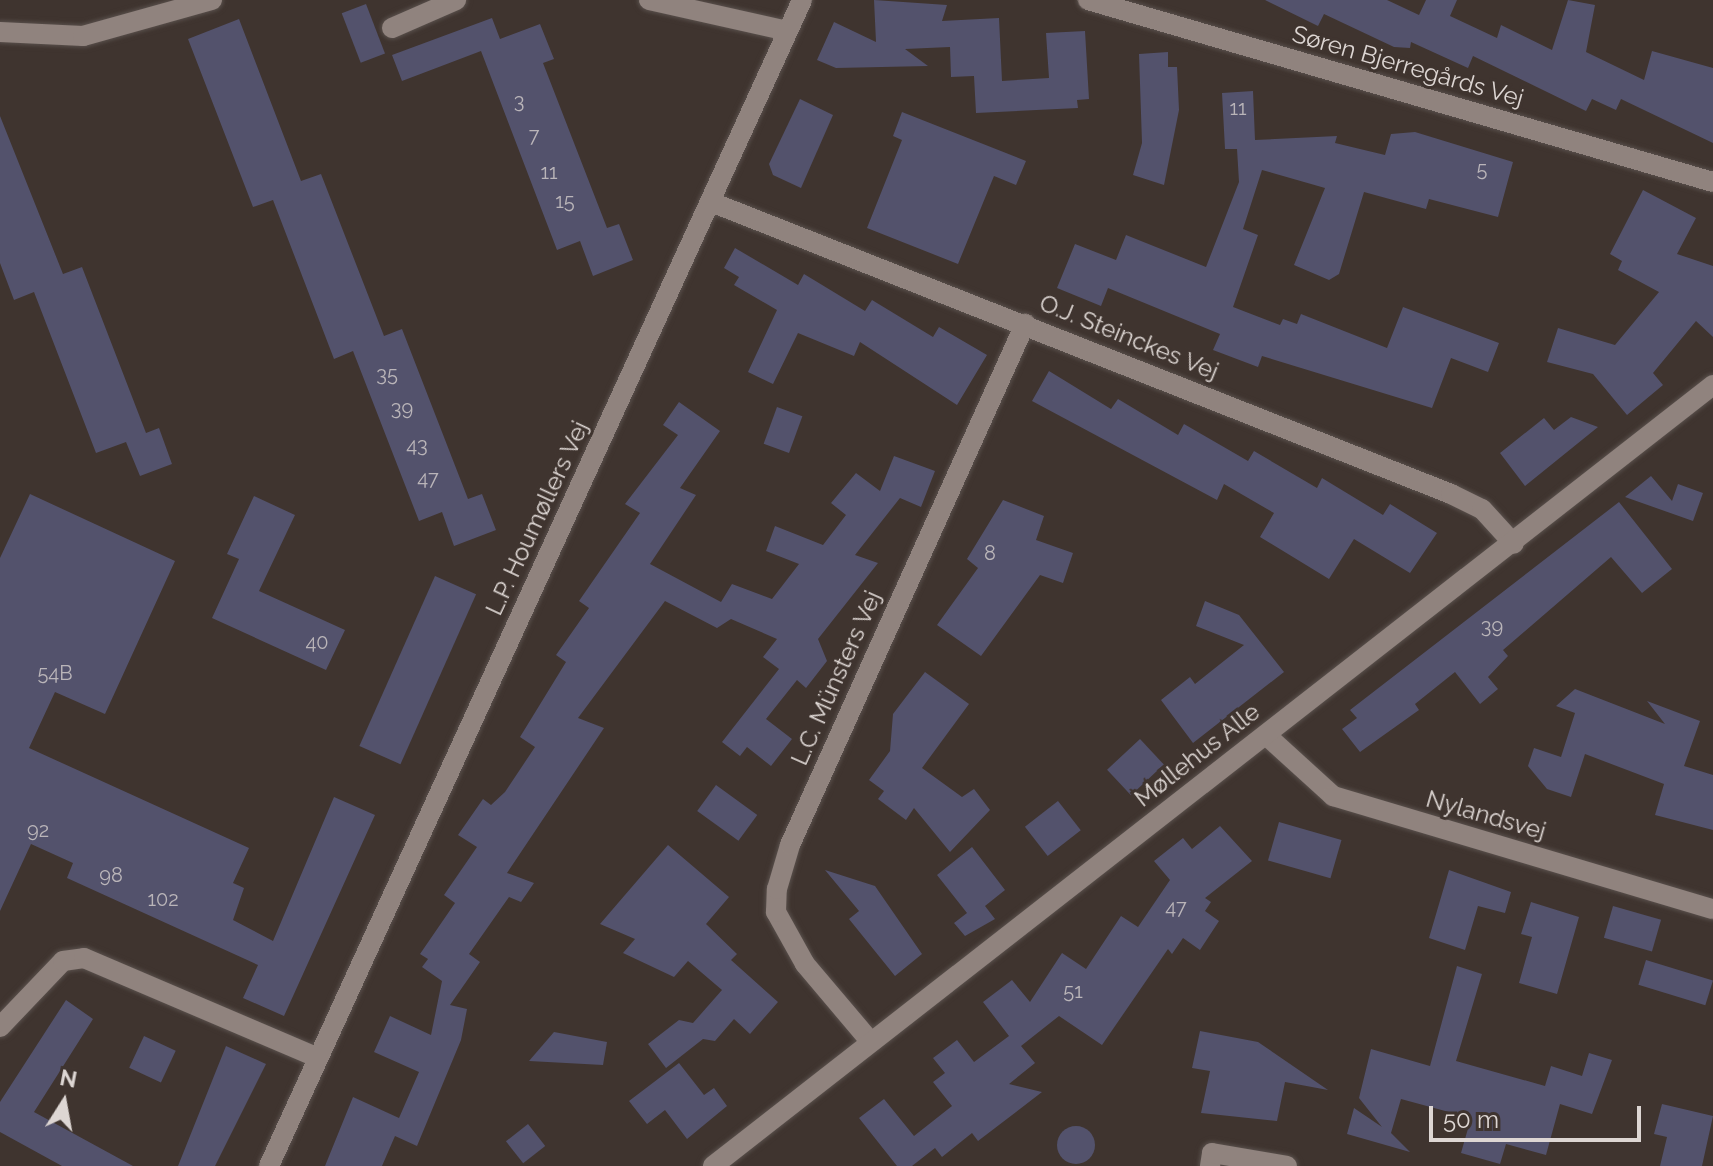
<!DOCTYPE html>
<meta charset="utf-8">
<style>
body{margin:0}
#map{position:relative;width:1713px;height:1166px;overflow:hidden;background:#3f342f;font-family:Raleway,sans-serif}
div>[style]{position:absolute}
[style*='--x']{left:calc(var(--x)*1px);top:calc(var(--y)*1px);width:calc(var(--w)*1px);rotate:calc(var(--a)*1deg)}
.building>*{inset:0;background:#53526c;transform-origin:0 0}
.round{border-radius:50%}
.roads{filter:drop-shadow(0 0 2px #59504c) drop-shadow(0 0 2px #59504c)}
.minor>*{height:20px;margin:-10px;padding:0 10px;transform-origin:10px;border-radius:10px;background:#90837e}
.tertiary>*{height:20px;margin:-10px;padding:0 10px;transform-origin:10px;border-radius:10px;background:#90837e}
span{translate:-50% -50%;white-space:nowrap;text-align:center;line-height:1.15;-webkit-text-stroke:6px #3f342f;paint-order:stroke}
.number-label{font-size:20px;color:#bab5b9}
.number-label span{-webkit-text-stroke-width:0}
.street-label{font-size:24px;color:#ddd6d3}
.north{position:absolute;left:24px;top:1062px;width:80px;height:80px;-webkit-text-stroke:6px #3f342f;paint-order:stroke;rotate:11deg;font-size:22px;font-weight:700;line-height:32px;text-align:center;color:#ddd6d3}
.north::after{content:'';display:block;margin:auto;width:28px;height:36px;background:#ddd6d3;clip-path:polygon(50% 0,100% 100%,50% 72%,0 100%)}
.scale{position:absolute;left:1429px;top:1106px;width:212px;height:36px;box-sizing:border-box;border:4px solid #ddd6d3;border-top:0;padding-left:10px;font-size:24px;line-height:28px;white-space:nowrap;color:#ddd6d3;-webkit-text-stroke:6px #3f342f;paint-order:stroke}
</style>
<div id="map">
<div class="building">
<div style="clip-path:polygon(874px 0,947px 5px,942px 21px,999px 18px,1002px 81px,1049px 78px,1046px 33px,1085px 31px,1089px 99px,1077px 100px,1078px 108px,976px 113px,974px 76px,951px 77px,950px 47px,905px 49px,928px 66px,836px 68px,817px 60px,834px 22px,876px 42px)"></div>
<div style="clip-path:polygon(1265px 0,1387px 0,1419px 15px,1426px 0,1457px 0,1450px 16px,1497px 38px,1501px 25px,1552px 50px,1568px 0,1595px 5px,1586px 52px,1644px 80px,1652px 51px,1713px 68px,1713px 143px,1621px 99px,1616px 110px,1592px 99px,1586px 111px,1473px 56px,1468px 68px,1411px 42px,1410px 48px,1394px 47px,1324px 14px,1318px 26px)"></div>
<div style="left:366px;top:4px;width:53px;height:26px;rotate:69deg"></div>
<div style="clip-path:polygon(492px 18px,500px 39px,540px 24px,554px 59px,543px 63px,607px 228px,619px 224px,633px 260px,593px 276px,580px 241px,557px 250px,481px 51px,402px 81px,392px 55px)"></div>
<div style="clip-path:polygon(239px 19px,301px 181px,321px 174px,384px 336px,402px 329px,468px 499px,482px 494px,496px 530px,454px 546px,442px 512px,419px 521px,353px 351px,334px 359px,273px 200px,253px 207px,188px 39px)"></div>
<div style="clip-path:polygon(1168px 52px,1168px 67px,1177px 67px,1179px 110px,1164px 185px,1133px 175px,1142px 143px,1139px 54px)"></div>
<div style="clip-path:polygon(1253px 91px,1255px 140px,1337px 136px,1335px 143px,1385px 155px,1391px 134px,1415px 132px,1513px 162px,1498px 217px,1429px 199px,1426px 209px,1364px 192px,1339px 274px,1329px 280px,1294px 265px,1325px 188px,1262px 170px,1243px 229px,1258px 235px,1233px 307px,1280px 325px,1283px 319px,1297px 324px,1301px 314px,1387px 348px,1403px 307px,1499px 343px,1488px 372px,1451px 358px,1432px 408px,1262px 356px,1258px 367px,1213px 350px,1220px 334px,1108px 288px,1101px 306px,1057px 288px,1075px 244px,1116px 260px,1126px 235px,1206px 267px,1239px 182px,1237px 149px,1225px 149px,1222px 93px)"></div>
<div style="clip-path:polygon(800px 99px,833px 115px,801px 188px,773px 175px,769px 164px)"></div>
<div style="clip-path:polygon(902px 112px,1026px 161px,1016px 185px,994px 176px,958px 264px,867px 228px,902px 140px,893px 136px)"></div>
<div style="clip-path:polygon(0 116px,63px 274px,82px 267px,146px 433px,159px 428px,172px 464px,140px 476px,126px 442px,96px 453px,34px 292px,14px 300px,0 263px)"></div>
<div style="clip-path:polygon(1643px 190px,1696px 218px,1677px 254px,1713px 266px,1713px 337px,1696px 321px,1653px 373px,1663px 385px,1627px 415px,1593px 374px,1547px 362px,1558px 328px,1615px 345px,1659px 292px,1618px 270px,1622px 261px,1610px 254px)"></div>
<div style="clip-path:polygon(735px 248px,798px 285px,804px 274px,865px 311px,872px 300px,933px 337px,939px 327px,987px 355px,957px 405px,860px 342px,854px 356px,798px 333px,773px 384px,748px 372px,777px 310px,734px 285px,739px 277px,724px 268px)"></div>
<div style="clip-path:polygon(1049px 371px,1111px 409px,1118px 399px,1178px 435px,1184px 424px,1248px 461px,1254px 451px,1317px 488px,1322px 478px,1383px 515px,1390px 504px,1437px 533px,1410px 573px,1354px 539px,1329px 579px,1260px 537px,1274px 513px,1224px 484px,1217px 500px,1032px 401px)"></div>
<div style="clip-path:polygon(679px 402px,720px 431px,680px 488px,696px 495px,650px 564px,721px 602px,732px 584px,772px 599px,799px 564px,766px 551px,775px 526px,823px 545px,846px 515px,831px 503px,856px 473px,880px 491px,894px 456px,935px 471px,921px 507px,900px 498px,855px 555px,878px 563px,818px 639px,827px 661px,806px 688px,797px 680px,766px 719px,792px 739px,771px 766px,747px 747px,740px 756px,722px 742px,779px 669px,763px 657px,777px 639px,731px 619px,717px 628px,665px 601px,578px 718px,604px 728px,507px 873px,534px 883px,521px 902px,509px 897px,469px 954px,480px 962px,450px 1005px,467px 1009px,461px 1040px,417px 1146px,395px 1136px,382px 1166px,325px 1166px,353px 1097px,399px 1118px,419px 1072px,374px 1052px,390px 1016px,431px 1035px,442px 981px,422px 967px,428px 959px,420px 954px,455px 903px,444px 895px,477px 847px,458px 835px,483px 799px,491px 805px,505px 792px,535px 747px,520px 737px,566px 662px,556px 655px,589px 608px,579px 601px,640px 513px,625px 504px,678px 435px,663px 425px)"></div>
<div style="left:777px;top:407px;width:27px;height:39px;rotate:20deg"></div>
<div style="clip-path:polygon(1571px 417px,1598px 427px,1525px 486px,1500px 453px,1544px 418px,1554px 430px)"></div>
<div style="clip-path:polygon(1651px 476px,1672px 501px,1678px 484px,1703px 493px,1693px 521px,1625px 497px)"></div>
<div style="clip-path:polygon(30px 494px,175px 561px,105px 714px,55px 692px,29px 748px,249px 848px,233px 883px,244px 888px,233px 920px,273px 941px,334px 797px,375px 815px,284px 1016px,243px 998px,258px 965px,67px 878px,73px 863px,31px 844px,0 911px,0 558px)"></div>
<div style="clip-path:polygon(254px 496px,295px 515px,259px 591px,345px 630px,326px 670px,212px 618px,239px 559px,227px 554px)"></div>
<div style="clip-path:polygon(1003px 500px,1044px 516px,1036px 540px,1073px 553px,1063px 583px,1040px 575px,981px 656px,937px 625px,978px 568px,967px 559px)"></div>
<div style="clip-path:polygon(1619px 502px,1672px 569px,1642px 593px,1611px 557px,1503px 650px,1508px 656px,1488px 677px,1498px 689px,1480px 704px,1455px 672px,1415px 704px,1419px 710px,1360px 752px,1342px 729px,1357px 718px,1350px 710px)"></div>
<div style="left:435px;top:576px;width:45px;height:186px;rotate:24deg"></div>
<div style="clip-path:polygon(1205px 601px,1239px 615px,1284px 672px,1193px 743px,1161px 700px,1190px 677px,1195px 684px,1244px 645px,1196px 626px)"></div>
<div style="clip-path:polygon(925px 672px,969px 704px,922px 768px,962px 797px,974px 789px,990px 810px,950px 852px,914px 808px,906px 820px,878px 799px,884px 791px,869px 780px,890px 751px,893px 714px)"></div>
<div style="clip-path:polygon(1575px 689px,1665px 724px,1647px 701px,1700px 721px,1684px 766px,1713px 775px,1713px 830px,1655px 815px,1664px 784px,1585px 754px,1571px 797px,1547px 789px,1528px 766px,1534px 748px,1561px 757px,1575px 713px,1556px 706px)"></div>
<div style="left:1140px;top:739px;width:35px;height:45px;rotate:47deg"></div>
<div style="left:716px;top:785px;width:51px;height:32px;rotate:36deg"></div>
<div style="left:1058px;top:801px;width:37px;height:42px;rotate:52deg"></div>
<div style="left:1279px;top:822px;width:65px;height:40px;rotate:16deg"></div>
<div style="clip-path:polygon(1220px 826px,1252px 861px,1205px 898px,1211px 902px,1205px 911px,1219px 921px,1200px 950px,1183px 938px,1172px 954px,1168px 949px,1102px 1045px,1059px 1016px,1021px 1046px,1035px 1063px,1009px 1084px,1042px 1092px,978px 1141px,972px 1133px,942px 1157px,935px 1148px,912px 1166px,897px 1166px,859px 1118px,884px 1099px,914px 1136px,952px 1106px,933px 1082px,945px 1073px,933px 1058px,957px 1040px,974px 1062px,1009px 1036px,983px 1002px,1012px 980px,1030px 1002px,1062px 953px,1086px 969px,1121px 916px,1138px 927px,1170px 880px,1154px 861px,1183px 838px,1192px 849px)"></div>
<div style="clip-path:polygon(668px 845px,729px 897px,706px 924px,737px 954px,731px 960px,778px 1002px,750px 1034px,734px 1019px,715px 1041px,703px 1039px,666px 1068px,648px 1044px,679px 1020px,693px 1023px,722px 990px,688px 961px,674px 977px,623px 953px,635px 939px,600px 924px)"></div>
<div style="clip-path:polygon(972px 847px,1005px 890px,985px 906px,995px 919px,965px 936px,954px 923px,967px 913px,937px 875px)"></div>
<div style="clip-path:polygon(825px 870px,875px 886px,922px 954px,895px 976px,849px 919px,859px 911px)"></div>
<div style="clip-path:polygon(1449px 870px,1511px 892px,1505px 913px,1478px 906px,1465px 950px,1429px 938px)"></div>
<div style="clip-path:polygon(1531px 902px,1579px 917px,1557px 994px,1519px 983px,1532px 937px,1521px 934px)"></div>
<div style="left:1613px;top:906px;width:50px;height:33px;rotate:16deg"></div>
<div style="left:1646px;top:960px;width:70px;height:26px;rotate:17deg"></div>
<div style="clip-path:polygon(1457px 966px,1482px 974px,1456px 1061px,1545px 1086px,1551px 1066px,1582px 1076px,1589px 1053px,1612px 1060px,1592px 1114px,1560px 1104px,1546px 1155px,1506px 1144px,1500px 1164px,1461px 1153px,1471px 1118px,1401px 1099px,1391px 1133px,1410px 1152px,1347px 1134px,1354px 1108px,1382px 1127px,1359px 1098px,1371px 1049px,1430px 1066px)"></div>
<div style="clip-path:polygon(66px 1000px,93px 1019px,34px 1112px,133px 1166px,62px 1166px,0 1132px,0 1102px)"></div>
<div style="clip-path:polygon(1200px 1031px,1258px 1042px,1328px 1090px,1285px 1082px,1277px 1121px,1201px 1113px,1210px 1071px,1192px 1068px)"></div>
<div style="clip-path:polygon(554px 1032px,607px 1042px,603px 1065px,529px 1061px)"></div>
<div style="left:144px;top:1036px;width:35px;height:35px;rotate:25deg"></div>
<div style="clip-path:polygon(226px 1046px,266px 1064px,215px 1166px,178px 1166px)"></div>
<div style="clip-path:polygon(679px 1063px,704px 1095px,714px 1088px,727px 1106px,687px 1139px,665px 1110px,647px 1124px,629px 1101px)"></div>
<div style="clip-path:polygon(1662px 1104px,1713px 1116px,1702px 1166px,1660px 1166px,1667px 1137px,1654px 1134px)"></div>
<div style="left:528px;top:1124px;width:28px;height:28px;rotate:52deg"></div>
<div class="round" style="left:1057px;top:1126px;width:38px;height:38px"></div>
</div>
<div class="roads">
<div class="minor">
<div style="--x:649;--y:0;--w:142;--a:12.6"></div>
<div style="--x:1088;--y:0;--w:651;--a:16.24"></div>
<div style="--x:392;--y:28;--w:70;--a:-23.6"></div>
<div style="--x:0;--y:32;--w:83;--a:2.8"></div>
<div style="--x:83;--y:36;--w:134;--a:-15.6"></div>
<div style="--x:711;--y:202;--w:796;--a:21.53"></div>
<div style="--x:1451;--y:494;--w:34;--a:26"></div>
<div style="--x:1482;--y:509;--w:47;--a:47.6"></div>
<div style="--x:1266;--y:735;--w:91;--a:42.3"></div>
<div style="--x:1333;--y:796;--w:396;--a:16.6"></div>
<div style="--x:0;--y:1027;--w:91;--a:-46.3"></div>
<div style="--x:63;--y:961;--w:21;--a:-8"></div>
<div style="--x:84;--y:958;--w:254;--a:23.1"></div>
<div style="--x:870;--y:1041;--w:101;--a:-130.2"></div>
<div style="--x:805;--y:964;--w:60;--a:-119.1"></div>
<div style="--x:776;--y:912;--w:23;--a:-88"></div>
<div style="--x:777;--y:889;--w:46;--a:-73.5"></div>
<div style="--x:790;--y:845;--w:572;--a:-65.72"></div>
<div style="--x:269;--y:1166;--w:1282;--a:-65.43"></div>
<div style="--x:1210;--y:1166;--w:13;--a:-81"></div>
<div style="--x:1212;--y:1153;--w:76;--a:9.8"></div>
</div>
<div class="tertiary">
<div style="--x:713;--y:1166;--w:1269;--a:-37.99"></div>
</div>
</div>
<div class="number-label">
<span style="left:519px;top:101px">3</span>
<span style="left:1238px;top:108px">11</span>
<span style="left:534px;top:135px">7</span>
<span style="left:1482px;top:169px">5</span>
<span style="left:549px;top:172px">11</span>
<span style="left:565px;top:201px">15</span>
<span style="left:387px;top:374px">35</span>
<span style="left:402px;top:408px">39</span>
<span style="left:417px;top:445px">43</span>
<span style="left:428px;top:478px">47</span>
<span style="left:990px;top:553px">8</span>
<span style="left:1492px;top:626px">39</span>
<span style="left:317px;top:642px">40</span>
<span style="left:55px;top:673px">54B</span>
<span style="left:38px;top:830px">92</span>
<span style="left:111px;top:875px">98</span>
<span style="left:163px;top:899px">102</span>
<span style="left:1176px;top:907px">47</span>
<span style="left:1073px;top:991px">51</span>
</div>
<div class="street-label">
<span style="left:1408px;top:66px;rotate:16deg">Søren Bjerregårds Vej</span>
<span style="left:1129px;top:337px;rotate:22deg">O.J. Steinckes Vej</span>
<span style="left:537px;top:518px;rotate:-65deg">L.P. Houmøllers Vej</span>
<span style="left:836px;top:678px;rotate:-66deg">L.C. Münsters Vej</span>
<span style="left:1197px;top:755px;rotate:-38deg">Møllehus Alle</span>
<span style="left:1486px;top:815px;rotate:16deg">Nylandsvej</span>
</div>
<div class="north">N</div>
<div class="scale">50 m</div>
</div>
